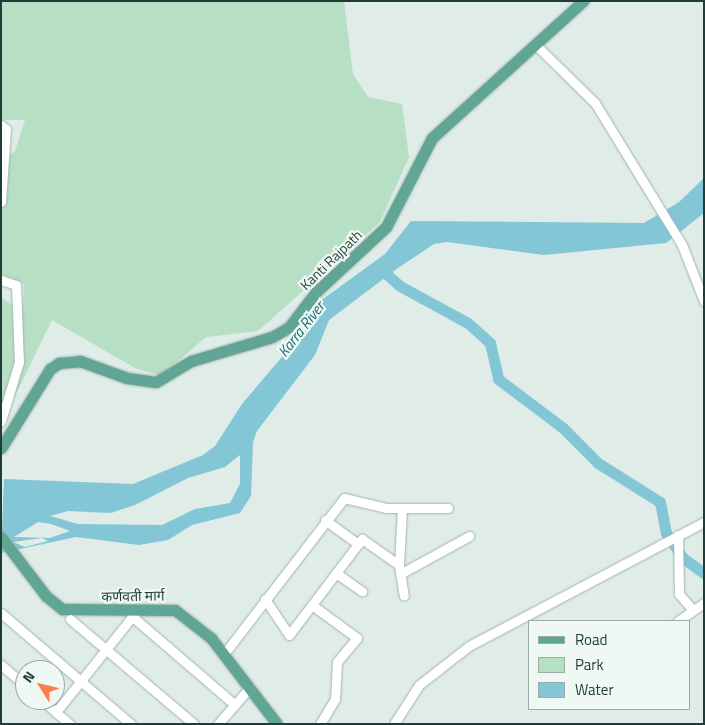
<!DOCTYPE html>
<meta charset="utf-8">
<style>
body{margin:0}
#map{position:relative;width:705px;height:725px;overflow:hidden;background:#dfece7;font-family:"Titillium Web","Noto Sans Devanagari",sans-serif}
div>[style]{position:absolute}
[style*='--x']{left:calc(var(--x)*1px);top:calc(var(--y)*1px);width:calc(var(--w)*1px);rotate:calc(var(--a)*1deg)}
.green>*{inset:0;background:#b6dfc3}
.water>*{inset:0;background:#83c6d5}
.river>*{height:11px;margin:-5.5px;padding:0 5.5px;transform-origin:5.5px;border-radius:5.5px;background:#83c6d5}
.roads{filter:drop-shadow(0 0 1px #a2b4ae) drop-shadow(0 0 1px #a2b4ae)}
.minor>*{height:9px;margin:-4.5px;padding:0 4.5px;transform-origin:4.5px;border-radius:4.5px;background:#fff}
.major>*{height:11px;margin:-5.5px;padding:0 5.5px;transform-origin:5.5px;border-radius:5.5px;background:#61a595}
span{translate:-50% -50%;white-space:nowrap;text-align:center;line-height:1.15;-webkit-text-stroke:4.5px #f0f8f4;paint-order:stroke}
.street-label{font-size:14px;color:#1f3d36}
.water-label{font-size:15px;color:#15697d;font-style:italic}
.frame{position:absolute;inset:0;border:2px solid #1f3d36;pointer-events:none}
.legend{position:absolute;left:528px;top:620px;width:162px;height:90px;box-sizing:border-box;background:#f0f8f4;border:1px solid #9cada8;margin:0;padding:6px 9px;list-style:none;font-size:15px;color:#1f3d36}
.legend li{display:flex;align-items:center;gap:10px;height:25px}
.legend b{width:25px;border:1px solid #9cada8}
.north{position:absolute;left:15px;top:660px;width:50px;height:50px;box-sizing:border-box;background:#f0f8f4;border:1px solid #9cada8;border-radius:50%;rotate:306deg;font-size:14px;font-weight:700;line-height:20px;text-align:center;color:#1f3d36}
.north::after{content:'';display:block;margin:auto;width:18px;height:22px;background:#fc7d4d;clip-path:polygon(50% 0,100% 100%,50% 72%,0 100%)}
</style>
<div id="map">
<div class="green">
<div style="clip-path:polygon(1px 1px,344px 1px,353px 74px,368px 97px,402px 104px,409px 157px,380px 222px,258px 331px,206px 337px,161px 376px,135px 368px,52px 320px,14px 398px,1px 412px,1px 297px,12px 305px,23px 306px,24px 284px,1px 274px,1px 161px,15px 151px,25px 120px,1px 120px)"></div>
</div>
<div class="water">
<div style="clip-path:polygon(evenodd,704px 178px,704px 213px,666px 243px,544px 255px,447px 242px,434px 244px,398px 268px,329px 320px,315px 355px,257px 431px,253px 442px,251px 496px,240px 513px,192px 525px,168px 540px,139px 545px,76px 537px,1px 553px,4px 479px,133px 484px,203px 455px,215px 446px,242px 404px,309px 325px,319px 302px,385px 254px,411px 221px,644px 223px,679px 202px,704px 178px,240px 455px,240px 484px,230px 503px,195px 509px,162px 525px,78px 524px,50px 516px,68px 511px,111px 513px,135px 505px,188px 478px,225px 467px,240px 455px,704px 178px,38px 522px,51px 524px,70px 531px,50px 538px,14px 537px,38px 522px,704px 178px,42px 538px,48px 541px,25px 547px,13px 542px,42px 538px)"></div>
</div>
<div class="river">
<div style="--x:381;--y:269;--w:25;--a:42"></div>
<div style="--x:400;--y:286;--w:77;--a:28.6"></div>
<div style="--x:468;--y:323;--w:30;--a:42"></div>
<div style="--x:490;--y:343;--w:37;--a:77"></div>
<div style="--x:498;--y:379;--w:80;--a:36.9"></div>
<div style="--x:562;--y:427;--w:51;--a:45"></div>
<div style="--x:598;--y:463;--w:73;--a:32.2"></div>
<div style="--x:660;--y:502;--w:32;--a:79"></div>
<div style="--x:666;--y:533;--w:30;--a:56"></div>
<div style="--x:683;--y:558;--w:26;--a:36"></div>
</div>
<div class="roads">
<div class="minor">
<div style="--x:537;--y:46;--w:81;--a:44.5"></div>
<div style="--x:595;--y:103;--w:167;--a:58.5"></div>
<div style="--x:682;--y:245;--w:60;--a:68.6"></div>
<div style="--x:1;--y:125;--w:6;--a:39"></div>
<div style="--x:6;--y:129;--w:73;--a:93.9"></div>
<div style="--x:1;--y:280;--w:16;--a:18"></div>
<div style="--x:16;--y:285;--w:77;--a:87.8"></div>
<div style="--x:19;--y:362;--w:62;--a:107"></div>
<div style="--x:402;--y:508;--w:57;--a:93"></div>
<div style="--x:399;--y:565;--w:31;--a:81"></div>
<div style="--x:325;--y:520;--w:41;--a:36"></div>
<div style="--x:678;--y:535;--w:59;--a:89"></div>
<div style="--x:679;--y:594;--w:21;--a:49"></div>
<div style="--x:336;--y:573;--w:32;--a:35"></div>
<div style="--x:400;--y:574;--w:79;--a:-28.8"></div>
<div style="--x:265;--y:599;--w:43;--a:56.3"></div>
<div style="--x:289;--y:635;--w:121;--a:-52.8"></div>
<div style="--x:362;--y:539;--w:45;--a:35.1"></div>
<div style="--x:312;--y:605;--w:56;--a:36.3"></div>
<div style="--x:357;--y:638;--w:31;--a:130"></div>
<div style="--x:337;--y:662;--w:37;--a:93"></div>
<div style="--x:335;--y:699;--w:29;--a:121"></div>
<div style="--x:1;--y:613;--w:171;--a:40.5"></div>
<div style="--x:134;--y:618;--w:133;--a:40.7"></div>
<div style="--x:70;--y:619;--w:162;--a:40.3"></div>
<div style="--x:678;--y:621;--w:32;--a:-35"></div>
<div style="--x:224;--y:654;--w:197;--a:-52.4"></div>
<div style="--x:344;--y:498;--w:43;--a:13.4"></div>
<div style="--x:386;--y:508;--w:62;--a:0"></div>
<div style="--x:1;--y:665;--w:31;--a:40"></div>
<div style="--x:42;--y:700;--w:37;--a:41"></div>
<div style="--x:56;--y:712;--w:127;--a:-51.4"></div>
<div style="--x:218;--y:724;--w:49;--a:-49.1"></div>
<div style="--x:394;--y:724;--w:46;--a:-57.3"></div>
<div style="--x:419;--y:685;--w:63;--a:-38"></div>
<div style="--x:469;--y:646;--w:266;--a:-27.8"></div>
</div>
<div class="major">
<div style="--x:1;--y:448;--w:93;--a:-58.2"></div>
<div style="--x:50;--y:369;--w:11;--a:-34"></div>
<div style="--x:59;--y:363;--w:21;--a:-5"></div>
<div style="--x:80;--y:361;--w:50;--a:19.9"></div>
<div style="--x:127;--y:378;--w:29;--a:8"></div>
<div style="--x:156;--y:382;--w:41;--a:-31"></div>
<div style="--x:191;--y:361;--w:84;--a:-16.5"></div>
<div style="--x:272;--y:337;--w:20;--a:-30"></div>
<div style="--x:289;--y:327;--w:44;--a:-52.4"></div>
<div style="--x:316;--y:292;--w:96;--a:-42.9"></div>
<div style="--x:386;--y:227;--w:100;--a:-62.7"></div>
<div style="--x:432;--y:138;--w:204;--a:-42.2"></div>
<div style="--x:1;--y:537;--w:74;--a:52.7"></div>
<div style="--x:46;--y:596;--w:21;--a:39"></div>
<div style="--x:62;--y:609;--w:113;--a:0.5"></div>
<div style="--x:175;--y:610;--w:46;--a:37.9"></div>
<div style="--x:211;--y:638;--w:108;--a:52.5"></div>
</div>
</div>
<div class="street-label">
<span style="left:331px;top:260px;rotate:-44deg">Kanti Rajpath</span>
<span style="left:133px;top:596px;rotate:-1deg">कर्णवती मार्ग</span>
</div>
<div class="water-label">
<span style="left:301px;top:329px;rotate:-52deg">Karra River</span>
</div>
<div class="frame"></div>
<ul class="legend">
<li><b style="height:6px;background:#61a595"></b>Road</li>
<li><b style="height:14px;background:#b6dfc3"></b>Park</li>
<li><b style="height:14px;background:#83c6d5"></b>Water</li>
</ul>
<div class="north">N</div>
</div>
